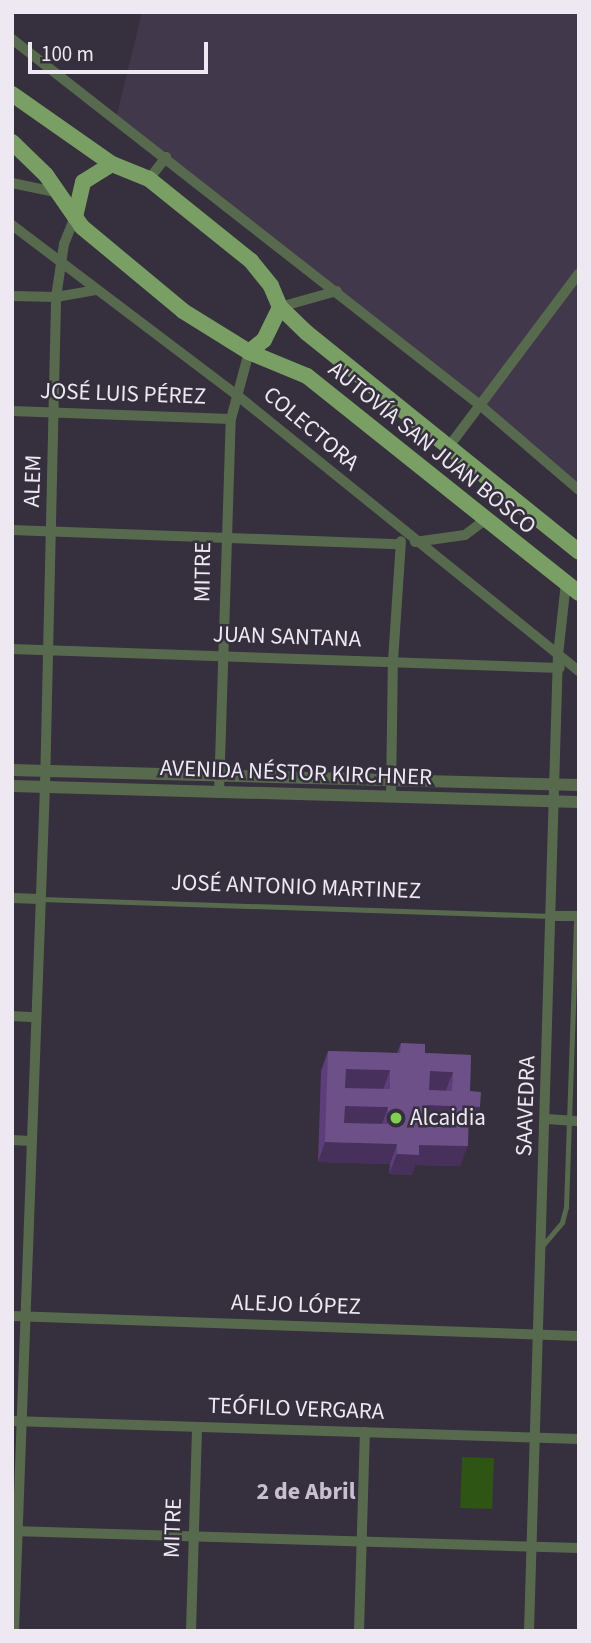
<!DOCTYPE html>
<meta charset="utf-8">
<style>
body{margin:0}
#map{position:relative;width:591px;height:1643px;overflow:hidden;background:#362f3d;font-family:"Source Sans 3",sans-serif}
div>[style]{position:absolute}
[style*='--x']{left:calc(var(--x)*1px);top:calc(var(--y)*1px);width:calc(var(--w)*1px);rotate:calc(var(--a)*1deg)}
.built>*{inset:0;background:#41384b}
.green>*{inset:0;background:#2e5513;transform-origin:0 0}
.service>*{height:5px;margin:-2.5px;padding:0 2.5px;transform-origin:2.5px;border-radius:2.5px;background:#576a4d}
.minor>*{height:10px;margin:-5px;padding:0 5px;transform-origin:5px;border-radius:5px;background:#576a4d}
.tertiary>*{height:12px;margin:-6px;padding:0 6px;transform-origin:6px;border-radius:6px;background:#576a4d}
.primary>*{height:16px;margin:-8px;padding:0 8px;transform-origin:8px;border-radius:8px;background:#799f64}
.wall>*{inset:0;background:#5e3e7a}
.shaded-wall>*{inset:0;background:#47305c}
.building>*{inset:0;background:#6d5087}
.dots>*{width:19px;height:19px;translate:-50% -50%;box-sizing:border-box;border:4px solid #362f3d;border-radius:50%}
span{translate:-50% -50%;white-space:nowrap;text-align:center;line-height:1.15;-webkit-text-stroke:5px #362f3d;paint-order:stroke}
.street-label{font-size:23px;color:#ede8f1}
.poi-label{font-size:23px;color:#ede8f1}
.left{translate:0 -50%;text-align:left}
.neighbourhood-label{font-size:24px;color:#c8c0d1;font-weight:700}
.frame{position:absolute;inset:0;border:14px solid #ede8f1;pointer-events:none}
.scale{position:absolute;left:28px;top:42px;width:180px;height:32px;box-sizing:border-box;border:4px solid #ede8f1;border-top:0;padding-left:9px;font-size:21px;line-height:24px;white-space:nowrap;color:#ede8f1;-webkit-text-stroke:5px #362f3d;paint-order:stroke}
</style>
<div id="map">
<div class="built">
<div style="clip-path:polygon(142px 12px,579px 12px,579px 483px,116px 118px)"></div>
</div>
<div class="green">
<div style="left:462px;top:1457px;width:32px;height:51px;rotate:2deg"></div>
</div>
<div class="service">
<div style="--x:41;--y:899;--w:511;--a:1.91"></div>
<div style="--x:543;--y:1245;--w:30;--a:-50"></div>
<div style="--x:562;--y:1222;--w:16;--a:-75"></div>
<div style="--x:566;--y:1207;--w:291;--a:-88"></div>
</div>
<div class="minor">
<div style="--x:12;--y:39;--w:596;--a:38.04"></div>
<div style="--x:481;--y:406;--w:129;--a:40.6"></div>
<div style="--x:149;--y:179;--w:28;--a:-52"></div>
<div style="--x:12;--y:183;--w:48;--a:12"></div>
<div style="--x:12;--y:225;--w:283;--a:37.1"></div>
<div style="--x:238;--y:396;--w:438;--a:38.9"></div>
<div style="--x:12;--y:296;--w:44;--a:1.3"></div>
<div style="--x:56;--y:297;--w:40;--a:-10"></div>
<div style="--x:280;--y:307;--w:59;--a:-15.7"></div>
<div style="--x:12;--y:411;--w:219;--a:2.1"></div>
<div style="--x:450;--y:445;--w:215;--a:-53.1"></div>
<div style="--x:12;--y:530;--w:387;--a:2.1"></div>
<div style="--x:415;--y:542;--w:50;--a:-8"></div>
<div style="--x:465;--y:535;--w:25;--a:-37"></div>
<div style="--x:12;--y:649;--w:548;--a:1.99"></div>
<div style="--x:219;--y:793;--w:374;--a:-88.2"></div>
<div style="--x:231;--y:419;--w:69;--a:-75"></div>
<div style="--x:391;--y:796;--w:135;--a:-89.2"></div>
<div style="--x:393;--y:661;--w:120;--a:-86.2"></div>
<div style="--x:12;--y:898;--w:28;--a:2"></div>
<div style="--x:552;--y:916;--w:27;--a:0"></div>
<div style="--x:12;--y:1016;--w:22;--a:3"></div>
<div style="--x:547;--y:1119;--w:32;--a:4"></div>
<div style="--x:12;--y:1140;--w:18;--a:3"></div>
<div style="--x:12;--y:1316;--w:567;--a:2.02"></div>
<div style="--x:12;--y:1421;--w:567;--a:1.82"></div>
<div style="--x:12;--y:1531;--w:567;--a:1.72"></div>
<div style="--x:14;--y:1631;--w:845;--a:-87.9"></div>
<div style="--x:45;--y:787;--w:490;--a:-88.7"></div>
<div style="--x:56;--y:297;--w:54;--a:-81.4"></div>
<div style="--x:64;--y:244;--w:29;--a:-68"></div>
<div style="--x:191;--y:1631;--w:204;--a:-88.3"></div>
<div style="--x:359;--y:1631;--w:199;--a:-88.3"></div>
<div style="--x:529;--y:1631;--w:976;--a:-88.3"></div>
<div style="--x:558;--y:655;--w:72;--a:-83.7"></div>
</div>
<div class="tertiary">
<div style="--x:12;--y:770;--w:567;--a:1.52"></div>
<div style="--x:12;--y:786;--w:567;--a:1.62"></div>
</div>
<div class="primary">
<div style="--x:12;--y:94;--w:122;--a:35"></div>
<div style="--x:112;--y:164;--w:40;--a:22"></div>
<div style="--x:149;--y:179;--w:131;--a:38.8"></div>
<div style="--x:251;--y:261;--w:32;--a:51"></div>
<div style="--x:271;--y:286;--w:23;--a:67"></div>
<div style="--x:280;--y:307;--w:37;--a:44"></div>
<div style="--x:307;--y:333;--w:349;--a:38.8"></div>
<div style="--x:12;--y:142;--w:47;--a:44.1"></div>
<div style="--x:46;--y:175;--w:63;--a:55.3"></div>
<div style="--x:82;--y:227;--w:131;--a:39.7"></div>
<div style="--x:183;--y:311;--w:78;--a:31.8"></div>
<div style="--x:249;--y:352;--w:63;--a:22.5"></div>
<div style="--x:307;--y:376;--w:348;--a:38.6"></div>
<div style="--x:75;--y:217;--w:36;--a:-77"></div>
<div style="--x:83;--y:182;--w:34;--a:-32"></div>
<div style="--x:249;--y:352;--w:19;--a:-39"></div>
<div style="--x:264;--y:340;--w:37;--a:-64"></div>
</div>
<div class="wall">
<div style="clip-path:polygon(evenodd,401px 1043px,425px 1053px,471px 1055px,470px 1091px,480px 1107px,473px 1127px,468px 1126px,460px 1166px,415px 1165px,412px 1175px,389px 1174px,390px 1164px,318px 1162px,321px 1071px,328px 1051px,397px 1053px,401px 1043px,428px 1125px,444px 1126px,444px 1127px,428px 1127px,428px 1125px)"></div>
</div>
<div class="shaded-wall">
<div style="clip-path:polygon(346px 1069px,390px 1070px,383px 1090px,338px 1089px)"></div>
<div style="clip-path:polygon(430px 1071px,453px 1072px,445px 1092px,422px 1091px)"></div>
<div style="clip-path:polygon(428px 1105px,451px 1106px,444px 1126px,421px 1125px)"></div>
<div style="clip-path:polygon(345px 1106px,388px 1107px,381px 1127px,337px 1126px)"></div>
<div style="clip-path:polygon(469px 1106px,480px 1107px,473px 1127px,461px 1126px)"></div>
<div style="clip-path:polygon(325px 1142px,397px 1144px,390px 1164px,318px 1162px)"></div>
<div style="clip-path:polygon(419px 1145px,468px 1146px,460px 1166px,415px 1165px,412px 1175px,389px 1174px,397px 1154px)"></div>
</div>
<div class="building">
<div style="clip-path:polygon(evenodd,401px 1043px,425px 1044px,425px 1053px,471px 1055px,470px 1091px,481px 1092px,480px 1107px,469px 1106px,468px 1146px,419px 1145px,419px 1155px,397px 1154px,397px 1144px,325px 1142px,328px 1051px,400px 1053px,401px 1043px,346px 1069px,390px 1070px,390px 1089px,345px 1088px,346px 1069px,401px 1043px,430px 1071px,453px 1072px,452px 1091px,429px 1090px,430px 1071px,401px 1043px,428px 1105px,451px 1106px,451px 1127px,428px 1127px,428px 1105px,401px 1043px,345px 1106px,388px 1107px,388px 1124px,344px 1123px,345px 1106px)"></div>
</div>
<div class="dots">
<div style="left:396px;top:1118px;background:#81d050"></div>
</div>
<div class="street-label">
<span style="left:123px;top:394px;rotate:2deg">JOSÉ LUIS PÉREZ</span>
<span style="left:311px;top:429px;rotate:40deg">COLECTORA</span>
<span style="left:432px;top:448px;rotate:39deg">AUTOVÍA SAN JUAN BOSCO</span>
<span style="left:33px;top:481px;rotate:-88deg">ALEM</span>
<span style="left:203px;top:572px;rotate:-89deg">MITRE</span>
<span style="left:287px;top:637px;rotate:2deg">JUAN SANTANA</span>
<span style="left:296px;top:773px;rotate:2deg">AVENIDA NÉSTOR KIRCHNER</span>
<span style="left:296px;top:887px;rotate:2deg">JOSÉ ANTONIO MARTINEZ</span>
<span style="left:526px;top:1106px;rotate:-88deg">SAAVEDRA</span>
<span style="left:296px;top:1305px;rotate:2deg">ALEJO LÓPEZ</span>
<span style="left:296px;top:1409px;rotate:2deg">TEÓFILO VERGARA</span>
<span style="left:173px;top:1528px;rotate:-88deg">MITRE</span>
</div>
<div class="poi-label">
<span class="left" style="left:410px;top:1118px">Alcaidia</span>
</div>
<div class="neighbourhood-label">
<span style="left:306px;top:1492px">2 de Abril</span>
</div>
<div class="frame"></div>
<div class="scale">100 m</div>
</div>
